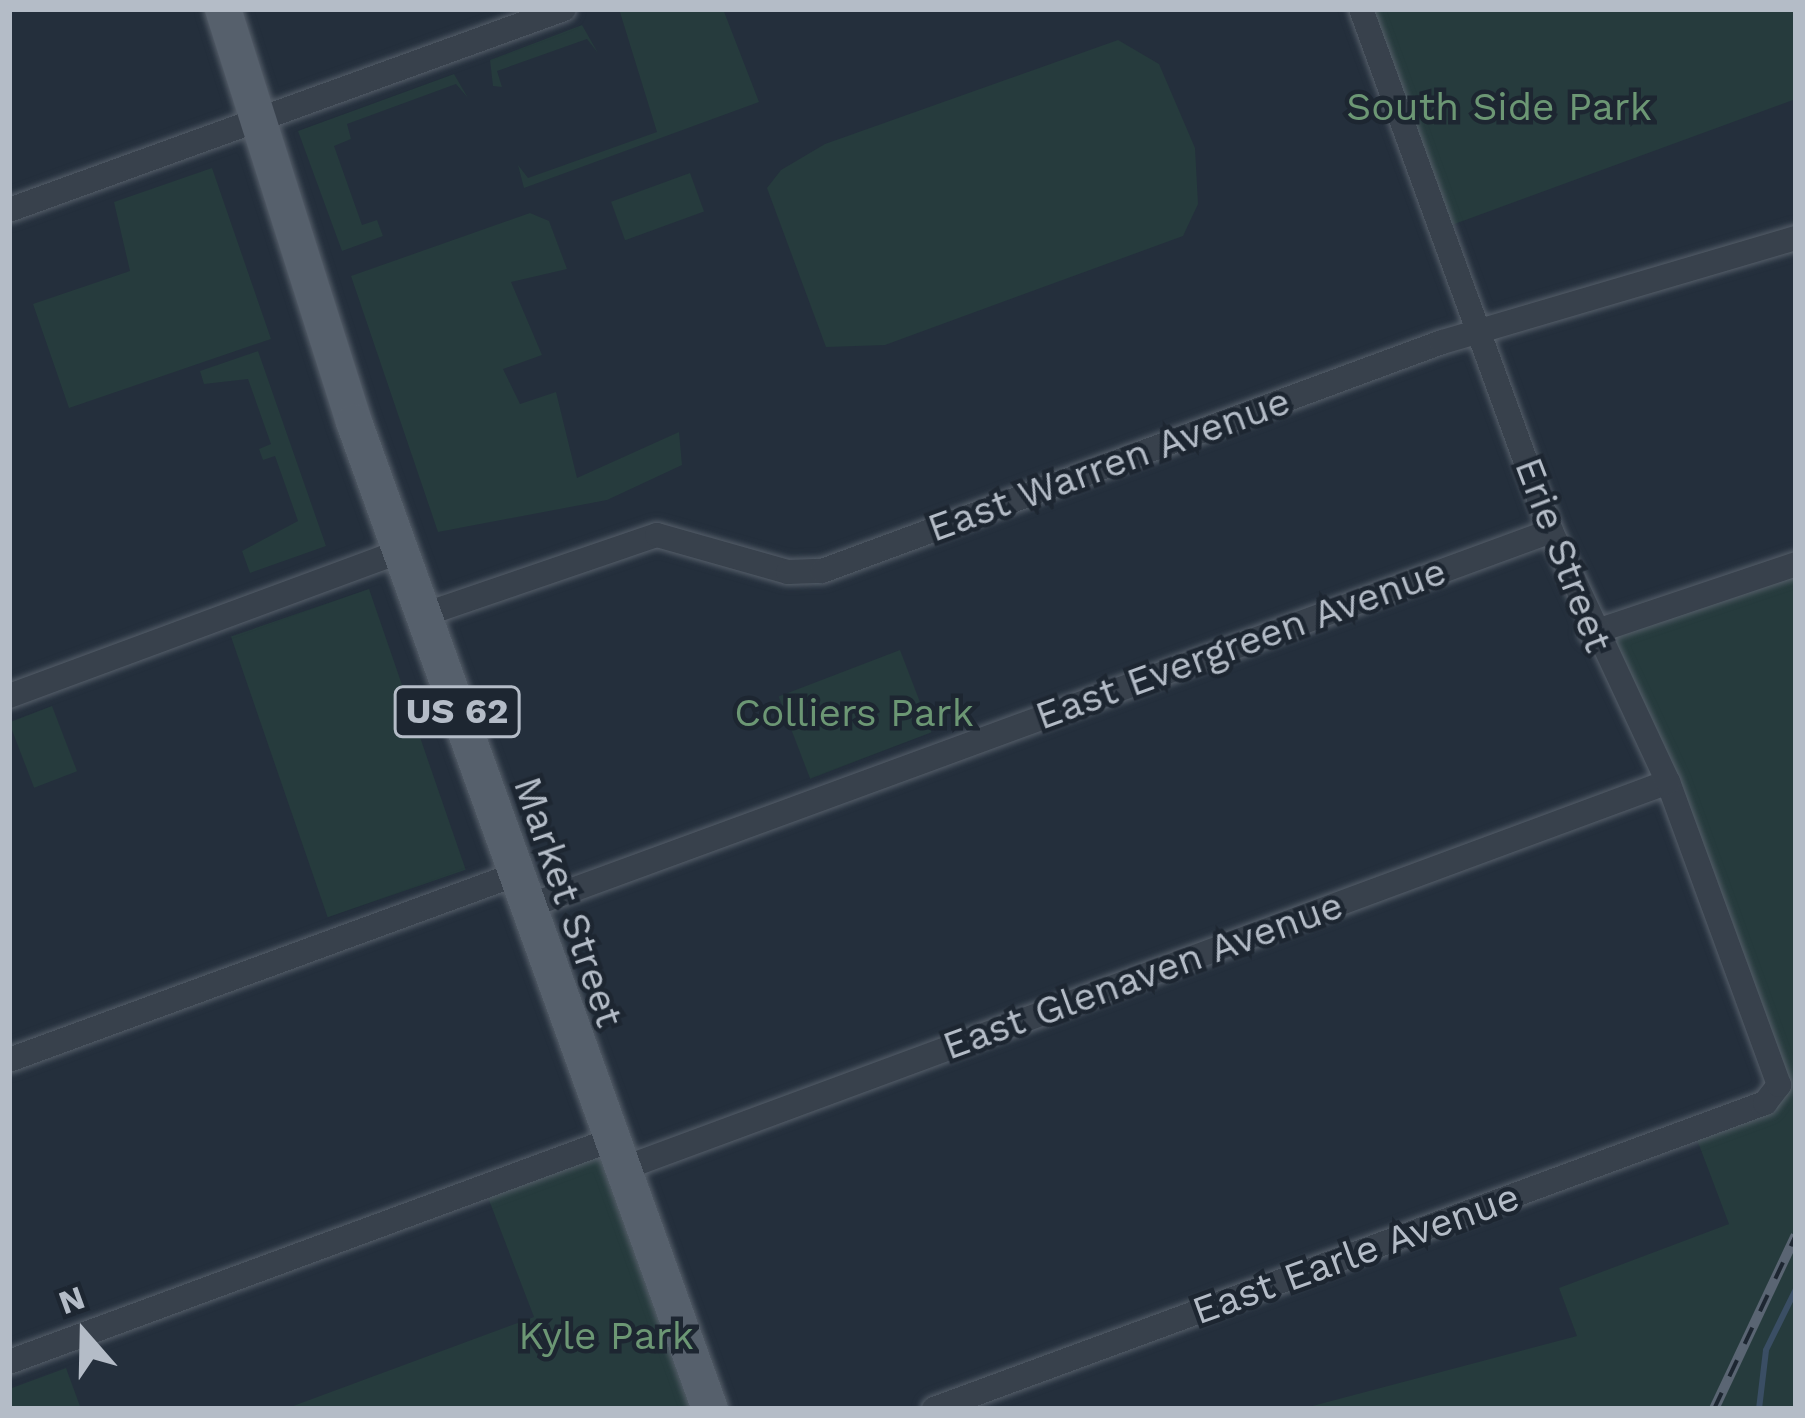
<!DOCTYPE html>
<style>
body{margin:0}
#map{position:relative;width:1805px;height:1418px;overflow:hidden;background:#242f3c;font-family:"Work Sans",sans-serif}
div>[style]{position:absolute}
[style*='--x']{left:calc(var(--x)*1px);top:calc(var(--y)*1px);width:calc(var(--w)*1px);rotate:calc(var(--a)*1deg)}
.green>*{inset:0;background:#263b3d;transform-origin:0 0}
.stream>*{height:6px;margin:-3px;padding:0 3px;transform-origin:3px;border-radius:3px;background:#3a4e64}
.roads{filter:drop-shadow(0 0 3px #565f6a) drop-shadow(0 0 3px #565f6a)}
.minor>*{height:24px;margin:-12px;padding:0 12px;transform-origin:12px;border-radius:12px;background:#38414c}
.primary>*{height:36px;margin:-18px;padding:0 18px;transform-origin:18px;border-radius:18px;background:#56606c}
.rail>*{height:10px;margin-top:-5px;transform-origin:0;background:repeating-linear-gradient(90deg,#1d2631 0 18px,#5a6573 0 36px);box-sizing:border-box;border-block:3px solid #5a6573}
span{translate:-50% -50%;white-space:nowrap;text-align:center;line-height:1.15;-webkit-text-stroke:9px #1d2631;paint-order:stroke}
.shield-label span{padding:3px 9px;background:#1d2631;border:3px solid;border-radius:9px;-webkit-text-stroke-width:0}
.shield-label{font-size:36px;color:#b4bcc7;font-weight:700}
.park-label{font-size:39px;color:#6c9774}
.street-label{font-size:39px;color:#b4bcc7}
.frame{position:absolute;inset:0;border:12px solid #b4bcc7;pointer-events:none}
.north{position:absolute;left:24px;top:1274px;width:120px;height:120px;-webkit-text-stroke:9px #1d2631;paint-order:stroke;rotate:340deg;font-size:33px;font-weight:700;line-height:48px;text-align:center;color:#b4bcc7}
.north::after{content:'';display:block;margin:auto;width:42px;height:54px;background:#b4bcc7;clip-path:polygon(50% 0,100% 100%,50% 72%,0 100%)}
</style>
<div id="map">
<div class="green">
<div style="clip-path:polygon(619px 9px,723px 9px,759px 102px,524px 188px,518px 165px,528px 178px,657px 132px)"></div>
<div style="clip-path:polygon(1361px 9px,1796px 9px,1796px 99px,1441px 229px)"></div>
<div style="clip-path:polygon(582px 25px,598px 53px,587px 39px,497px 71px,502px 87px,493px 86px,490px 60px)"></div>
<div style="clip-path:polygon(1118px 40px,1159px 64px,1195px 148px,1198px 204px,1183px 236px,885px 345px,826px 347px,767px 188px,781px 170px,825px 144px)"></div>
<div style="clip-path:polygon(454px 74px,468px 98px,456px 84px,347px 124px,351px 139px,334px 146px,362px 225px,377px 220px,383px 236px,342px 251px,298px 131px)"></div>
<div style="clip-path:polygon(212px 168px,271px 339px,69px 408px,33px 304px,130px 271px,114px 202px)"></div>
<div style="left:690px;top:173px;width:41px;height:84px;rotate:70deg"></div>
<div style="clip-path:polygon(530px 213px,549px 221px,567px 269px,511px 282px,542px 355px,503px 369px,520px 404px,556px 392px,577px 478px,679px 432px,682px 465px,607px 500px,438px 532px,351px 276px)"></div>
<div style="clip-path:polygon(258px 351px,326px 546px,250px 573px,242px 551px,298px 521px,275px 456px,263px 460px,259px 449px,271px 444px,248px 379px,204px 384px,200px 371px)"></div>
<div style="clip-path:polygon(1796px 564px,1796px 1409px,1301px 1409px,1577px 1336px,1559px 1288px,1729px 1224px,1693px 1129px,1775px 1093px,1668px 782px,1591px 633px)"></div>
<div style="left:369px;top:589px;width:297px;height:146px;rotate:71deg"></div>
<div style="left:900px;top:650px;width:88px;height:130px;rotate:69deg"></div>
<div style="left:52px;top:706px;width:70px;height:46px;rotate:69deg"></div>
<div style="clip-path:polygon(608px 1141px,710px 1409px,285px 1409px,534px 1317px,484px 1187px)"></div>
<div style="clip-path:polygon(66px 1368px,81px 1409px,9px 1409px,9px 1389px)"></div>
</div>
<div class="stream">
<div style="--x:1759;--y:1409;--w:59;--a:-83.2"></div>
<div style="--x:1766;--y:1350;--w:68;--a:-63.8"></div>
</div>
<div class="roads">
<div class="minor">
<div style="--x:9;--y:210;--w:590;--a:-19.91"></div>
<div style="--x:423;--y:615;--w:247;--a:-18.9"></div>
<div style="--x:657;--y:535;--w:136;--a:15.8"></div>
<div style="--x:788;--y:572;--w:34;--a:-2"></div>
<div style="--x:822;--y:571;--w:661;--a:-20.27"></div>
<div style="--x:1442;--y:342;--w:369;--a:-16.4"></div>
<div style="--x:1591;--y:633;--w:216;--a:-18.6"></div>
<div style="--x:9;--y:696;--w:417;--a:-20.3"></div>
<div style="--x:526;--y:907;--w:1092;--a:-20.14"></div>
<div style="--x:9;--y:1060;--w:538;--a:-20.12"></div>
<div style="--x:619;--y:1170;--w:1118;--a:-20.3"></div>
<div style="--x:9;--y:1362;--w:638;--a:-20.25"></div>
<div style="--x:934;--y:1409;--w:886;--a:-20.22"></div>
<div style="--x:1765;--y:1103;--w:23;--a:-52"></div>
<div style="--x:1779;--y:1085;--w:323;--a:-110.1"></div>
<div style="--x:1668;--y:782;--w:277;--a:-115"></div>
<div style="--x:1551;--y:531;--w:556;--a:-110"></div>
</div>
<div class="primary">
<div style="--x:223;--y:9;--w:433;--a:72.4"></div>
<div style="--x:354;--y:422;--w:1049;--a:70.17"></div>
</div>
</div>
<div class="rail">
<div style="--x:1714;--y:1409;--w:192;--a:-64.8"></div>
</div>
<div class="shield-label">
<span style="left:457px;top:712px">US 62</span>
</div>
<div class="park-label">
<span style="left:1499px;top:107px">South Side Park</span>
<span style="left:854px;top:713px">Colliers Park</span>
<span style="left:606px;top:1336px">Kyle Park</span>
</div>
<div class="street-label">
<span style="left:1109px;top:465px;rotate:-20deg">East Warren Avenue</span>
<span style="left:1563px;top:555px;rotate:69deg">Erie Street</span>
<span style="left:1241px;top:644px;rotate:-20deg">East Evergreen Avenue</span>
<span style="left:568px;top:902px;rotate:71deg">Market Street</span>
<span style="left:1143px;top:976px;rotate:-20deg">East Glenaven Avenue</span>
<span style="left:1356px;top:1254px;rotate:-20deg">East Earle Avenue</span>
</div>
<div class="frame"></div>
<div class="north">N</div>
</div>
